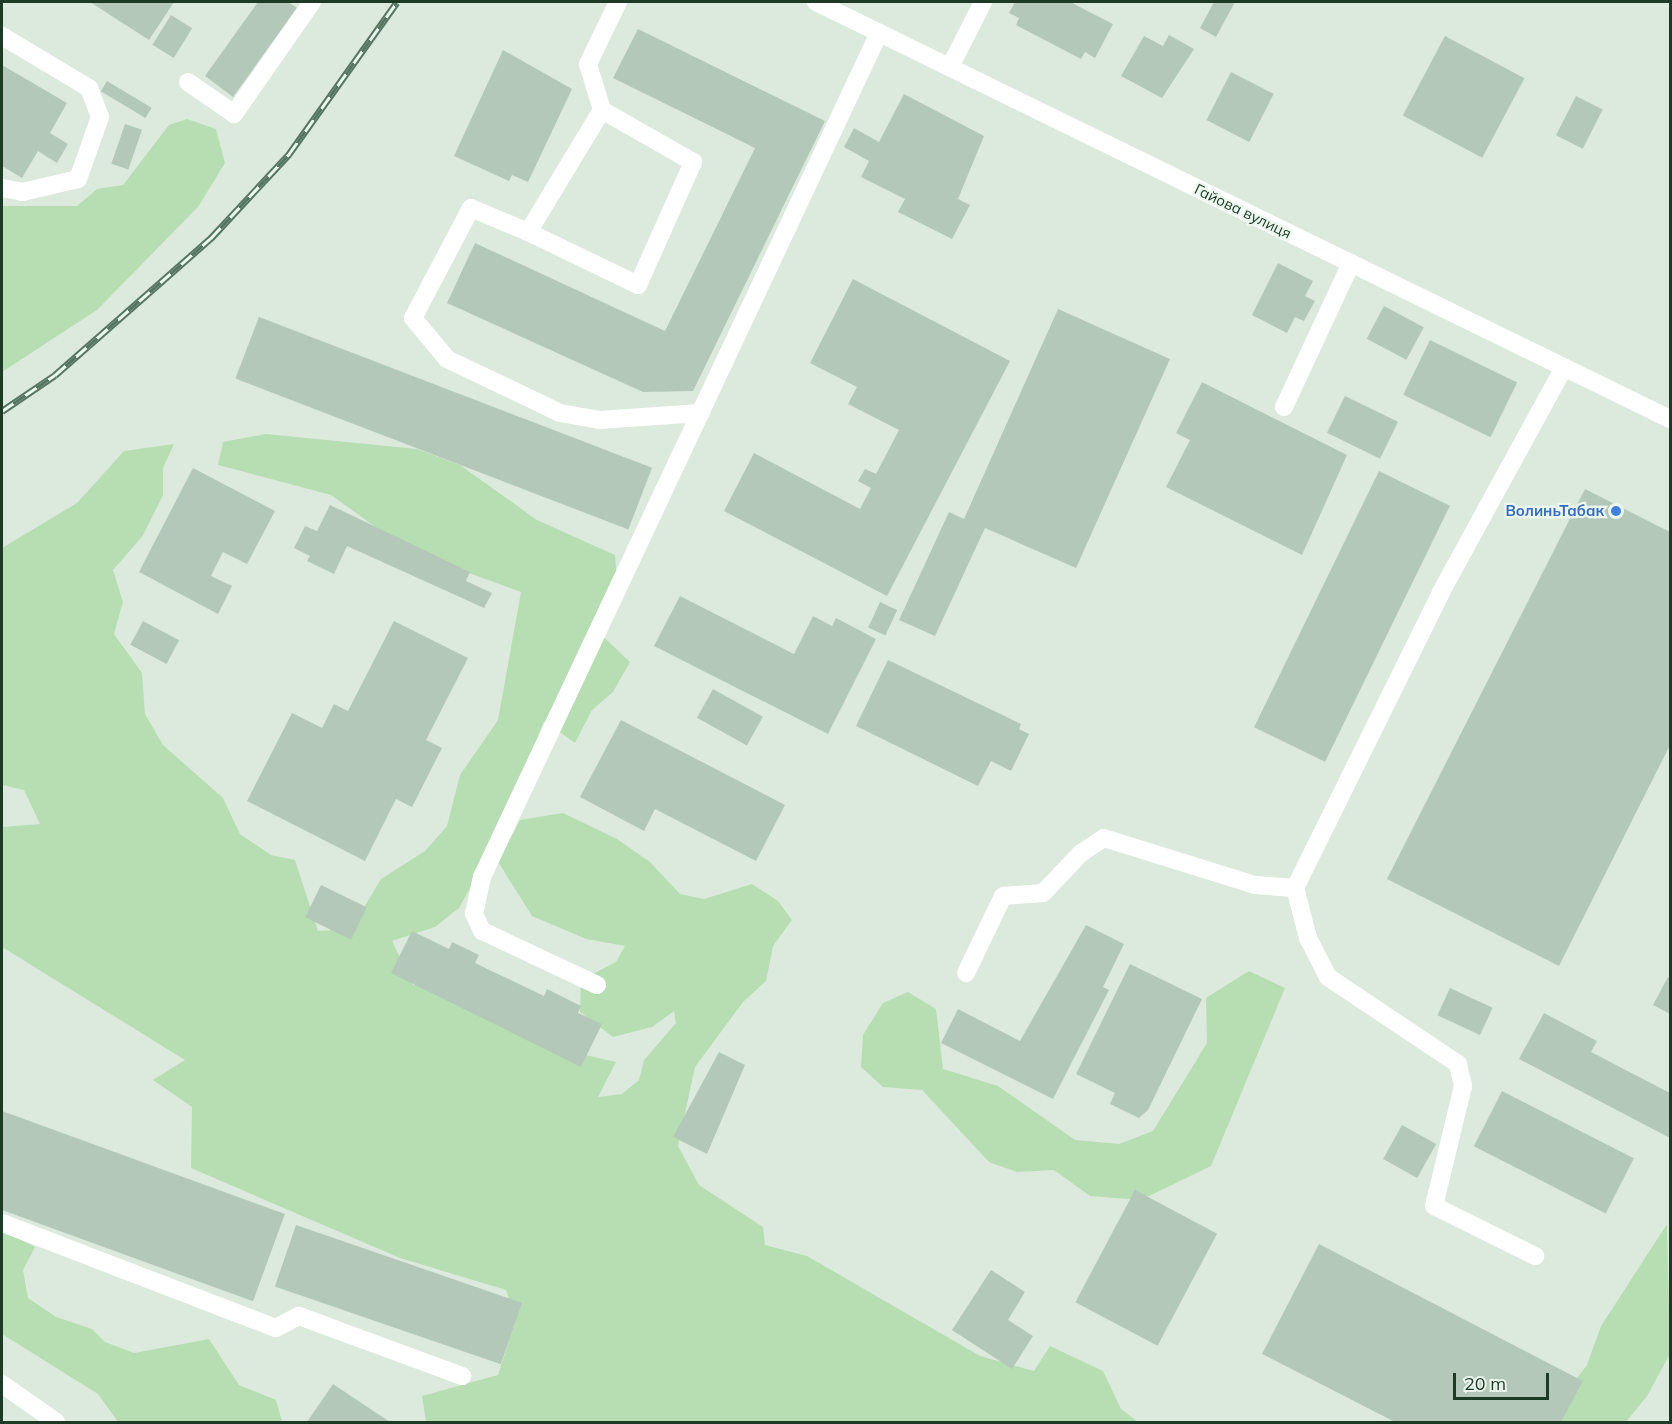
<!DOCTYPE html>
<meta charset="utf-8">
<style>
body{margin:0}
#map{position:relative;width:1672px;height:1424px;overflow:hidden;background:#dceade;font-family:Mulish,sans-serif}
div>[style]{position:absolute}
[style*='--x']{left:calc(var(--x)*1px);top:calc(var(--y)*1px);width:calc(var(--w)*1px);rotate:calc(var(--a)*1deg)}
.green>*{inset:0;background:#b7deb2}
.building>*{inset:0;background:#b4c8b9;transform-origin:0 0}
.service>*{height:18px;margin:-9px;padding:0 9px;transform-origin:9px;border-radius:9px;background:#fff}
.minor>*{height:18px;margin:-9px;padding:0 9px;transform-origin:9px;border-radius:9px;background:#fff}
.rail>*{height:7px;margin-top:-3.5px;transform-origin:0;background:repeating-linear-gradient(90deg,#ecf7ee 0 14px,#567662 0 28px);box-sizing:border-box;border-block:2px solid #567662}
.dots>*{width:16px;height:16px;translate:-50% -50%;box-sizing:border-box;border:3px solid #ecf7ee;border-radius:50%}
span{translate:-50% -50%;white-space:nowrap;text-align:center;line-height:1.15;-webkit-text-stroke:4.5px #ecf7ee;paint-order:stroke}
.street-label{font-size:15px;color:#1d3a27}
.shop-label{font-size:15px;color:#366cbe;font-weight:700}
.right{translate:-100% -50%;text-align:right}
.frame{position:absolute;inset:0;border:3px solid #1d3a27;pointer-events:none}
.scale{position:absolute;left:1453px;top:1373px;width:96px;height:27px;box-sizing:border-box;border:3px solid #1d3a27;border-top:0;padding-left:8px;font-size:18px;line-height:21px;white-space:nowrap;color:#1d3a27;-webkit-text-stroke:4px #ecf7ee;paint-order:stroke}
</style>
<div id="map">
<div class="green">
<div style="clip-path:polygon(187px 119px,216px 129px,225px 163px,198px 207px,97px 310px,2px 372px,2px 206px,77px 206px,97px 189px,123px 185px,169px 125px)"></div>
<div style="clip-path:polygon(266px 434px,417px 449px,460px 465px,537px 520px,615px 555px,618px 599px,594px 628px,630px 662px,613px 692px,592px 710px,575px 743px,544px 721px,503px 829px,459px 908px,435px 927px,392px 941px,413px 985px,444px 985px,559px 1049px,616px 1062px,598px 1097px,622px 1094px,639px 1080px,644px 1060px,676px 1023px,674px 1011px,652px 1027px,613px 1037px,580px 1012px,581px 980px,616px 962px,625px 946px,586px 939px,532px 916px,498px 862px,520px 820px,563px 813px,617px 839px,650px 862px,680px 894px,704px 899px,752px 884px,778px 901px,792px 920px,773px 946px,766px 981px,743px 1002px,695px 1067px,678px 1146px,699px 1185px,763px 1227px,765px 1245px,807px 1256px,980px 1356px,1034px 1371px,1050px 1346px,1103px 1371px,1121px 1409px,1138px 1422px,426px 1422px,422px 1396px,498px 1375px,516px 1319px,506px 1290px,400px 1258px,191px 1168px,192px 1107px,153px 1080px,185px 1060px,2px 947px,2px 827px,40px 824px,24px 790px,2px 785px,2px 548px,77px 503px,124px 451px,174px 444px,163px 468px,163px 495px,142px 537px,113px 570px,123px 602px,114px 634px,142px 673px,145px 714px,163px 745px,223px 798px,240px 834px,271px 855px,295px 860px,318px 931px,351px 929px,381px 879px,425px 851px,447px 826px,460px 775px,498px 720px,521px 592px,409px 551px,331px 495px,218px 465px,223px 442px)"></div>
<div style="clip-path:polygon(1249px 971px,1285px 988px,1211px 1166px,1141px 1200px,1090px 1196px,1054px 1170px,1017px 1172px,989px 1162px,922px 1090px,883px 1087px,861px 1067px,863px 1035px,883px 1003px,908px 992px,936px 1009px,943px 1069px,998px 1086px,1075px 1140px,1119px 1144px,1153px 1131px,1207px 1043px,1206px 998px)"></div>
<div style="clip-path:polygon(1667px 1224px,1670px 1354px,1647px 1396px,1626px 1422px,1544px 1422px,1587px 1365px,1601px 1326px)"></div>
<div style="clip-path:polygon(2px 1230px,35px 1247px,23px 1270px,28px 1298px,56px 1317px,92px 1329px,105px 1342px,134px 1353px,209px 1339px,239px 1385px,276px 1400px,282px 1422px,118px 1422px,98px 1394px,2px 1334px)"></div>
</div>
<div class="building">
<div style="clip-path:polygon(90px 2px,174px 2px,149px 40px)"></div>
<div style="clip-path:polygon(258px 2px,288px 2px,297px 8px,233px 97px,205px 76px)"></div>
<div style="clip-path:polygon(1015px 2px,1070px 2px,1113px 24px,1095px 58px,1085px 52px,1081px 59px,1016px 25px,1019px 18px,1009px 13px)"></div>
<div style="clip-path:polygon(1214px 2px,1235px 2px,1216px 37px,1200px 28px)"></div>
<div style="left:171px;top:15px;width:25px;height:35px;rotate:32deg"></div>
<div style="clip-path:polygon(638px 29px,825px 121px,693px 391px,643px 392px,447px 303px,475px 243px,665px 331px,755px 148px,613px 78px)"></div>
<div style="clip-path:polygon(1169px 35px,1194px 49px,1162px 98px,1121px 76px,1144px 36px,1163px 46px)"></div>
<div style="left:1445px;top:36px;width:90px;height:90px;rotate:28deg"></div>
<div style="clip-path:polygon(503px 50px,572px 89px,528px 182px,512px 175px,509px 181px,454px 156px)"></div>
<div style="clip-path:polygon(2px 65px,67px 103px,50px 133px,68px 144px,57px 163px,38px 151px,22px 178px,2px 166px)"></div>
<div style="left:1231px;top:72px;width:48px;height:54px;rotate:27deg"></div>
<div style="left:107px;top:81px;width:52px;height:12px;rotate:31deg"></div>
<div style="clip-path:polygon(904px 94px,984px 136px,958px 199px,970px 205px,952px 239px,898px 212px,905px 199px,861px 177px,869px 161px,844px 147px,854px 128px,879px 142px)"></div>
<div style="left:1576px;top:96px;width:30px;height:44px;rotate:27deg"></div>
<div style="left:125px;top:124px;width:18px;height:42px;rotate:19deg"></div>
<div style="clip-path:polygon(1278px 263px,1313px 281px,1305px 296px,1315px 301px,1304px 321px,1295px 317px,1287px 333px,1252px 315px)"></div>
<div style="clip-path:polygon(853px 279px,1010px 361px,887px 596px,724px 511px,754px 453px,860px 509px,871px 488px,858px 481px,865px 469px,876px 474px,899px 430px,848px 404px,857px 387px,810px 363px)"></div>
<div style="left:1384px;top:306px;width:45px;height:37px;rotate:28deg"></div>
<div style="clip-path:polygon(1058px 309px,1170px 359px,1076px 568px,985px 528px,935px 636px,899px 620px,949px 512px,964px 519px)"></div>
<div style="left:259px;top:317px;width:421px;height:66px;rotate:21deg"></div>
<div style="left:1430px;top:340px;width:97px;height:61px;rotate:26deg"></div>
<div style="clip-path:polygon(1202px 382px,1347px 455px,1302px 555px,1166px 487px,1190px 440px,1176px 433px)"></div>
<div style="left:1345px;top:396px;width:59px;height:41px;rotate:26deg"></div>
<div style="clip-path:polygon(193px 468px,275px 511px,247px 564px,223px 552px,211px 576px,232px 586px,218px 614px,139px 572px)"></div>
<div style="left:1379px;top:471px;width:79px;height:285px;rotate:26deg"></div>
<div style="clip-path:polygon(1585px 489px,1670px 532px,1670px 745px,1559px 966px,1387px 879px)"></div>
<div style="clip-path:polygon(330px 505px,470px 572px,466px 581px,492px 593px,484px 608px,347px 546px,334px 574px,307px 561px,310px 556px,294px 548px,305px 526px,317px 531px)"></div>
<div style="clip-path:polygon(680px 596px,794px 654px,813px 616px,832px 626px,836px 618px,876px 639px,828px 734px,654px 646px)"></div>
<div style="left:880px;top:602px;width:19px;height:28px;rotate:25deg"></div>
<div style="left:143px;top:621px;width:41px;height:27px;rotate:28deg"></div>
<div style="clip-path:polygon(394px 621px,468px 658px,426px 740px,442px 748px,412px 807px,396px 799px,365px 861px,247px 801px,292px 713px,322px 728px,334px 704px,348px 711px)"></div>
<div style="clip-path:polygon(888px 660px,1021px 724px,1019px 729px,1029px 734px,1011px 771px,991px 761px,978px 786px,856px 726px)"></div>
<div style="left:713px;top:689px;width:57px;height:33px;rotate:29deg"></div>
<div style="clip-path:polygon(621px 720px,785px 805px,756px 861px,655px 809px,644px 831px,580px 797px)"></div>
<div style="left:321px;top:885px;width:51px;height:36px;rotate:26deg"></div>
<div style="clip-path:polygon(1086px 925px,1124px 944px,1103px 987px,1109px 990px,1053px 1099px,941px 1043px,958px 1009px,1020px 1041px)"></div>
<div style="clip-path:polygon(412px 931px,449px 949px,452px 942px,479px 955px,475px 963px,544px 996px,547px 989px,581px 1006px,578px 1013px,602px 1024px,581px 1067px,391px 973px)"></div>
<div style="clip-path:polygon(1130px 964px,1202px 999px,1148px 1110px,1139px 1118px,1110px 1104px,1115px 1093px,1076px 1074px)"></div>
<div style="clip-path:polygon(1668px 977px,1670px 979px,1670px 1014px,1653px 1005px)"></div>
<div style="left:1450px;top:988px;width:47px;height:30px;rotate:25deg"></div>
<div style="clip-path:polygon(1544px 1013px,1597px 1041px,1591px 1052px,1670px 1093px,1670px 1138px,1519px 1059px)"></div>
<div style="clip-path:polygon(719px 1052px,745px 1065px,707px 1154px,673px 1137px)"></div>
<div style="left:1502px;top:1091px;width:148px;height:62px;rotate:27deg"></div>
<div style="left:2px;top:1111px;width:301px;height:93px;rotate:20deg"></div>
<div style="left:1402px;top:1125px;width:39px;height:39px;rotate:29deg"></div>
<div style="left:1135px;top:1190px;width:93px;height:127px;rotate:28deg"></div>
<div style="left:296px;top:1225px;width:239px;height:65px;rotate:19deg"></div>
<div style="clip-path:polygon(1319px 1244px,1583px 1381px,1561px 1422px,1395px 1422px,1262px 1354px)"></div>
<div style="clip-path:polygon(991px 1270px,1025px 1292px,1008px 1320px,1033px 1336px,1012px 1369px,952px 1330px)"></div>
<div style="clip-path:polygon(333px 1384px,390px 1422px,307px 1422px)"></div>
</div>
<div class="service">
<div style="--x:2;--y:36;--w:101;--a:30.9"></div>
<div style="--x:89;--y:88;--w:31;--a:69"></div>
<div style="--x:100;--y:117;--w:66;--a:109.5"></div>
<div style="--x:78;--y:179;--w:57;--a:166.7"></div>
<div style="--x:23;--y:192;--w:21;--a:-169"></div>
<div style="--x:950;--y:67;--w:73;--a:-63.1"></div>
<div style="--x:188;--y:82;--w:56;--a:34.8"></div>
<div style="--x:234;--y:114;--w:136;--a:-55.1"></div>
<div style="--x:602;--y:110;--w:143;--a:121.2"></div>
<div style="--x:528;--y:232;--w:122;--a:25.7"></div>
<div style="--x:638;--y:285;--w:135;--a:-65.9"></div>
<div style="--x:693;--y:162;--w:105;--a:-150.3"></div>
<div style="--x:602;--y:110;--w:48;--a:-106.9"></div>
<div style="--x:588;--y:64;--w:69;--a:-64.2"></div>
<div style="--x:528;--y:232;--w:62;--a:-157.2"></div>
<div style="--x:471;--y:208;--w:124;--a:117.8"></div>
<div style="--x:413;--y:318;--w:53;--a:50.3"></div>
<div style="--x:447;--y:359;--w:125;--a:25.5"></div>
<div style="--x:560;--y:413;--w:40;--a:10"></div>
<div style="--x:599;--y:420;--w:102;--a:-3.9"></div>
<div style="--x:1284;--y:407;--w:159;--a:-65"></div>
<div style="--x:1295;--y:888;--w:52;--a:75.4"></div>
<div style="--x:1308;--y:938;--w:44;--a:62.9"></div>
<div style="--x:1328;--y:977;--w:156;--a:33.8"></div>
<div style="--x:1458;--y:1064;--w:23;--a:77"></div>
<div style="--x:1463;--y:1086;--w:123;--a:103.6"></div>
<div style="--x:1434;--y:1206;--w:113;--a:26.3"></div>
<div style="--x:966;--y:973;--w:85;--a:-64.3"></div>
<div style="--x:1003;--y:896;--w:40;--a:-4.3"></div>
<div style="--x:1043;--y:893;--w:55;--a:-46.5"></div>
<div style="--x:1081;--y:853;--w:27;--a:-33"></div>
<div style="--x:1104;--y:838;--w:158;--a:17.3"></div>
<div style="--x:1255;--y:885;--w:40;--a:4.3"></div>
<div style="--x:1295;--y:888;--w:330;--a:-63.7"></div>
<div style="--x:1441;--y:592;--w:256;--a:-61.3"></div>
<div style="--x:597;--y:985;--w:127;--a:-154.8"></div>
<div style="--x:482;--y:931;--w:19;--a:-115"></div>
<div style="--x:474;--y:914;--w:38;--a:-78"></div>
<div style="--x:482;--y:877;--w:933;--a:-64.81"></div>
<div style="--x:2;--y:1223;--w:293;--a:21"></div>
<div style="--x:276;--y:1328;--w:26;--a:-28"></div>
<div style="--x:299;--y:1316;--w:174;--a:20.2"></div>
<div style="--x:2;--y:1384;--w:66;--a:35.1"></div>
</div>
<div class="minor">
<div style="--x:816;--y:2;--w:950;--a:26.03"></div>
</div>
<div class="rail">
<div style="--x:2;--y:411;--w:64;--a:-34.2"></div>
<div style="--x:55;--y:375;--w:208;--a:-41.3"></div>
<div style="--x:211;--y:238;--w:115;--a:-47.1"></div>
<div style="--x:289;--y:154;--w:186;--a:-54.6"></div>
</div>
<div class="dots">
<div style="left:1616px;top:511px;background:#3f7fe0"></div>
</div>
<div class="street-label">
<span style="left:1243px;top:211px;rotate:26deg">Гайова вулиця</span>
</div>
<div class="shop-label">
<span class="right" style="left:1604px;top:511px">ВолиньТабак</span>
</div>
<div class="frame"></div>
<div class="scale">20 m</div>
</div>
